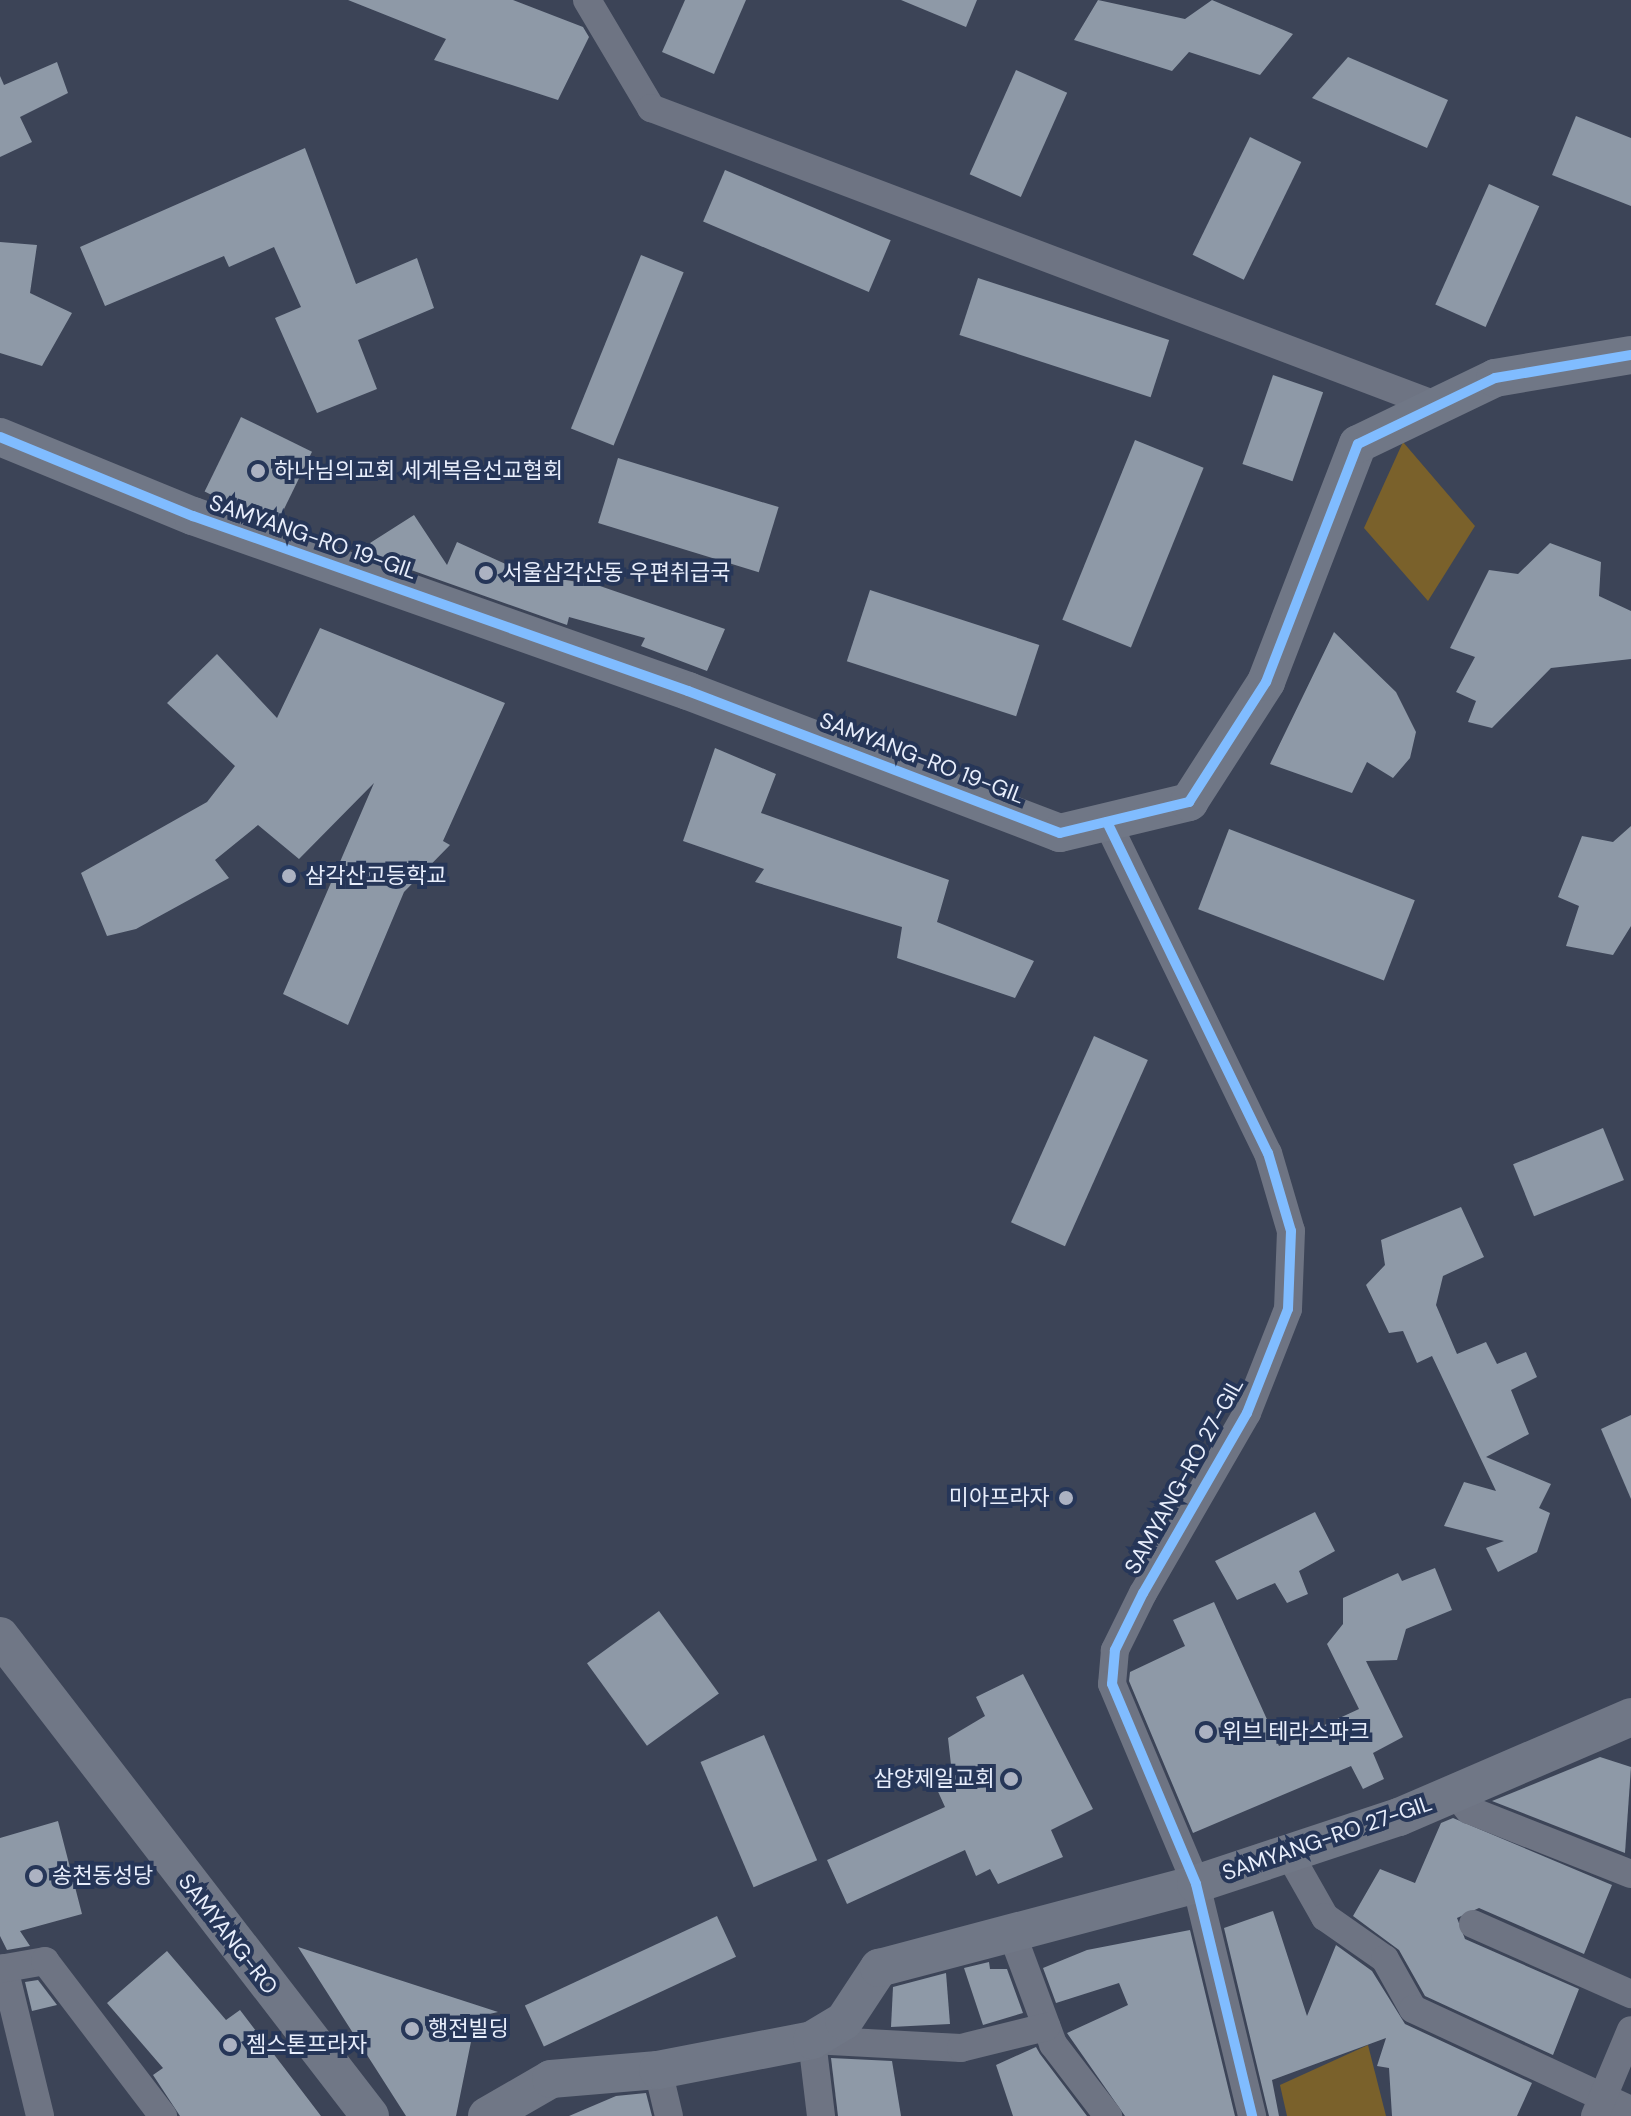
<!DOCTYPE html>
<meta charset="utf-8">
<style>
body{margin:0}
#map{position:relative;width:1631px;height:2116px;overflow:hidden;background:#3c4457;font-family:"DM Sans","Noto Sans KR",sans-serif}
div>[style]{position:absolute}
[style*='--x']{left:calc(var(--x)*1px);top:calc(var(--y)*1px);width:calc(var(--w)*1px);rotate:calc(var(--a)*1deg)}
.green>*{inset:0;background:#7a612b}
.building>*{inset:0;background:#8e99a7;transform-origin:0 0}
.street>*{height:28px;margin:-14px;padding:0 14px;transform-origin:14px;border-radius:14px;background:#6e7483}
.secondary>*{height:38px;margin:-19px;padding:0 19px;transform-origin:19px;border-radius:19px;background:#707786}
.cycleway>*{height:10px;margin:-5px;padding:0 5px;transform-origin:5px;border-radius:5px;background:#80bcff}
.dots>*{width:22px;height:22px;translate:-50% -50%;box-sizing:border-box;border:4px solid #263658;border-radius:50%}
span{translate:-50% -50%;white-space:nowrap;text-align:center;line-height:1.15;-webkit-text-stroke:8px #263658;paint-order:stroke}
.poi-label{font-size:22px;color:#e8eefc}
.left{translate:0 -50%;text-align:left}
.right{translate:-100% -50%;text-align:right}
.street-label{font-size:22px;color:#e8eefc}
</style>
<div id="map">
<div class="green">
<div style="clip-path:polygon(1403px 442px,1475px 526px,1428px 601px,1364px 528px)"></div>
<div style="clip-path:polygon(1368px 2045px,1386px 2116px,1287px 2116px,1280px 2085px)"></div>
</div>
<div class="building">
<div style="clip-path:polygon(348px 0,513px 0,583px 27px,589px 37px,558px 100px,434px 60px,446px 39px)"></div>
<div style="clip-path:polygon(685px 0,746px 0,714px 74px,662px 52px)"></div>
<div style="clip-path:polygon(901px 0,977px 0,966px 27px)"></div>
<div style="clip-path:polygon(1098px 0,1185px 19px,1212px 0,1293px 34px,1260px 75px,1189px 52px,1172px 71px,1074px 40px)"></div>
<div style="clip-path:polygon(1348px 57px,1448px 100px,1427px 148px,1312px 98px)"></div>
<div style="clip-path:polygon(57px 62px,68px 93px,20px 117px,32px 142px,0 157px,0 76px,4px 85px)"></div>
<div style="left:1016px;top:70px;width:56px;height:114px;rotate:24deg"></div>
<div style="clip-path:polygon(1576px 116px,1631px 138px,1631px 206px,1552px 175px)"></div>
<div style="left:1250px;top:137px;width:57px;height:131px;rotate:26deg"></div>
<div style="clip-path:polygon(305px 148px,356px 284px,417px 258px,434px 308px,358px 340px,377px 389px,317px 413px,275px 318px,301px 307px,274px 247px,229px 267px,224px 256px,105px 306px,80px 247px)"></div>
<div style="left:725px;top:170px;width:180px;height:56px;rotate:23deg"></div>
<div style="left:1489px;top:184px;width:55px;height:132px;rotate:24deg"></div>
<div style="clip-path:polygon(0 242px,37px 245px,30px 293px,72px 313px,42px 366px,0 353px)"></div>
<div style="left:641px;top:255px;width:46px;height:187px;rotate:22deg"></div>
<div style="left:978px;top:278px;width:201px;height:60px;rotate:18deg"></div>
<div style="left:1273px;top:375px;width:53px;height:94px;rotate:19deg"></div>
<div style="left:241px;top:417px;width:79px;height:83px;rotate:26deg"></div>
<div style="left:1135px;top:440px;width:74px;height:194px;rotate:22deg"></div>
<div style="left:618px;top:458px;width:168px;height:68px;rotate:17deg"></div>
<div style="clip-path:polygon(414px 515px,447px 565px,457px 542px,528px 574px,597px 585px,725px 629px,707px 671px,641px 646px,645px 638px,569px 617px,567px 625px,380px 559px,370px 543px)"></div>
<div style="clip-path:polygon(1550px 543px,1601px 562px,1599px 596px,1631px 611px,1631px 659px,1551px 668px,1492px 728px,1468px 722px,1476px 701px,1456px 692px,1475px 657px,1450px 648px,1489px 570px,1518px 574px)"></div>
<div style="left:870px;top:590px;width:178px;height:75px;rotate:18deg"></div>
<div style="clip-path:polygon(320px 628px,505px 703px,443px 841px,450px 845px,404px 892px,348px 1025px,283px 994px,374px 783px,299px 859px,258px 825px,215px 860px,229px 878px,136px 929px,107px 936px,81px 873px,207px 802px,235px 766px,167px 703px,217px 654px,277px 718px)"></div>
<div style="clip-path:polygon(1334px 632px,1396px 692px,1416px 732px,1410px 758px,1393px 778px,1367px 762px,1352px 793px,1270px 764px)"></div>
<div style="clip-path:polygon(715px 748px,776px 774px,761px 813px,949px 880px,937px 922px,1034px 961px,1015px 998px,897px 958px,902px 927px,755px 882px,764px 869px,683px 841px)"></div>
<div style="clip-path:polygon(1631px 826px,1631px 926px,1613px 955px,1566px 946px,1579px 906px,1558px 897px,1582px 836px,1613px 842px)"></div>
<div style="left:1229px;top:829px;width:199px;height:86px;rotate:21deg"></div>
<div style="left:1094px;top:1036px;width:59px;height:204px;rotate:24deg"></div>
<div style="left:1603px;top:1128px;width:56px;height:97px;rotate:68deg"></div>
<div style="clip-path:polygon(1461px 1207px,1484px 1257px,1443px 1276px,1436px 1305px,1457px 1354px,1486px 1342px,1497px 1364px,1526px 1352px,1537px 1377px,1511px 1390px,1529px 1434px,1486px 1457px,1551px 1484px,1539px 1508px,1550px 1513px,1537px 1552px,1498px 1572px,1486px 1548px,1504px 1541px,1444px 1526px,1464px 1482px,1496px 1491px,1432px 1356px,1417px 1363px,1403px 1331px,1389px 1333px,1366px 1285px,1385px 1265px,1381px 1240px)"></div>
<div style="clip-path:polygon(1631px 1415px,1631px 1499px,1601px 1429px)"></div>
<div style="clip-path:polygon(1315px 1512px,1335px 1551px,1299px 1571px,1308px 1594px,1287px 1603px,1275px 1583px,1237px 1600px,1215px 1561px)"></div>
<div style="clip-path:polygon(1435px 1568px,1452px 1610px,1406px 1629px,1397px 1660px,1366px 1661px,1403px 1737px,1373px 1753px,1384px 1779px,1363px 1789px,1351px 1766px,1193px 1833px,1129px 1681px,1130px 1672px,1185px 1646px,1173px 1620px,1214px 1602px,1279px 1746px,1359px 1709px,1327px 1644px,1343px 1624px,1343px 1598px,1398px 1573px,1402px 1581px)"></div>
<div style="left:659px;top:1611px;width:102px;height:89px;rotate:54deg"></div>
<div style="clip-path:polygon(1023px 1674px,1093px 1809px,1051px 1830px,1063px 1857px,998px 1884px,990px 1869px,976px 1876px,965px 1850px,847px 1904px,827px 1860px,945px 1807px,935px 1785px,952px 1774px,948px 1738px,985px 1716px,976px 1697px)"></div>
<div style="left:764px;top:1735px;width:136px;height:69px;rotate:67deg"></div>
<div style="clip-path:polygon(1600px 1757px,1631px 1767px,1625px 1853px,1492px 1801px)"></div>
<div style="clip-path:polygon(1453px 1818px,1612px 1885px,1584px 1954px,1479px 1908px,1457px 1918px,1465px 1939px,1579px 1989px,1553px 2055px,1425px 1996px,1399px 1950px,1353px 1916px,1380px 1869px,1415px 1883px,1441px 1823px)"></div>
<div style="clip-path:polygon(58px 1821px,82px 1914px,20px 1931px,30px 1946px,7px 1950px,0 1936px,0 1838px)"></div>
<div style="clip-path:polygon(1273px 1911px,1307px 2016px,1336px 1945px,1372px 1971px,1405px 2024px,1532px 2083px,1517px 2116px,1392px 2116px,1389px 2068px,1377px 2066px,1386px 2038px,1272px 2080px,1279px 2116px,1269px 2116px,1224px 1928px)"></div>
<div style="left:717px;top:1916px;width:45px;height:212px;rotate:65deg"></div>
<div style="clip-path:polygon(1190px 1930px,1235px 2116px,1125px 2116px,1067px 2033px,1128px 2005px,1119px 1983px,1056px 2003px,1043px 1968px,1087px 1950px)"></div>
<div style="clip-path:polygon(298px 1947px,498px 2012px,476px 2017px,456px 2116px,406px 2116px)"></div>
<div style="clip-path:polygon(167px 1951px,226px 2020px,240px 2010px,321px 2116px,180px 2116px,153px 2075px,163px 2068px,107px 2003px)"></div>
<div style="clip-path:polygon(989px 1962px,990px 1969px,1007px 1969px,1023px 2013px,983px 2025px,964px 1968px)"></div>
<div style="clip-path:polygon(946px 1973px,950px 2024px,891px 2027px,893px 1987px)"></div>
<div style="clip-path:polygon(38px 1980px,57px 2005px,32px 2011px,25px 1982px)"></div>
<div style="clip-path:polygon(1036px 2047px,1040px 2054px,1087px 2116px,1013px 2116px,996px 2065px)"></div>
<div style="clip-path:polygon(831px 2058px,892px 2061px,901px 2116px,838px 2116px)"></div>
<div style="clip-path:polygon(646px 2093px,652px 2116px,569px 2116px,616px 2096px)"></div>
</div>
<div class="street">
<div style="--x:587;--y:0;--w:126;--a:59.3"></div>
<div style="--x:651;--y:108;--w:842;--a:20.74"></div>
<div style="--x:1107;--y:822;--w:368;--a:64.1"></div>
<div style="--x:1268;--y:1153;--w:81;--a:73.6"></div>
<div style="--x:1291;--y:1231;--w:78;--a:92.2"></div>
<div style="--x:1288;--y:1309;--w:112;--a:111.5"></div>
<div style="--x:1247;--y:1413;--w:208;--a:120"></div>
<div style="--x:1143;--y:1593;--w:64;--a:116.2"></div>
<div style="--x:1115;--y:1650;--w:34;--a:95"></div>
<div style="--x:1112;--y:1684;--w:217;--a:67.2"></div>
<div style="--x:1196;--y:1884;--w:239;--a:76.4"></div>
<div style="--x:1455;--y:1793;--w:22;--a:51"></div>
<div style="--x:1469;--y:1810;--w:174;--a:21.6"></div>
<div style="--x:1288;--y:1852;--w:75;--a:60.4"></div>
<div style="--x:1325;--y:1917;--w:73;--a:35"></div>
<div style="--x:1385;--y:1959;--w:57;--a:60.8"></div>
<div style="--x:1413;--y:2009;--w:240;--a:24.9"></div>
<div style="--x:1473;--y:1924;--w:173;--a:23.9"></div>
<div style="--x:1011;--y:1931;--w:121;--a:69.6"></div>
<div style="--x:1053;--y:2044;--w:91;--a:52.6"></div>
<div style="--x:4;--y:1968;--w:152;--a:76.3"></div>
<div style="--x:0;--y:1969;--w:46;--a:-10.1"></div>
<div style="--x:45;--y:1961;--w:195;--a:52.7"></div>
<div style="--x:658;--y:2070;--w:47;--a:76.6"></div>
<div style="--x:821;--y:2116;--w:77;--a:-96.8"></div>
<div style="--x:812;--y:2040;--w:149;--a:3.1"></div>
<div style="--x:961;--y:2048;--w:88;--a:-13.9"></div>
<div style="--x:1595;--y:2116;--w:93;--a:-67.3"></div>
</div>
<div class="secondary">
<div style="--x:0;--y:437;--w:209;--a:22.3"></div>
<div style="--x:193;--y:516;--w:525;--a:19.47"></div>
<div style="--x:688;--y:691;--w:398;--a:20.9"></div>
<div style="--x:1060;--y:833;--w:133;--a:-13.5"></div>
<div style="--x:1189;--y:802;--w:143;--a:-57.3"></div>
<div style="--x:1266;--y:682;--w:255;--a:-68.9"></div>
<div style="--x:1358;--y:444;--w:152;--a:-25.7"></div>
<div style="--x:1495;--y:378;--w:138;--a:-9.6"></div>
<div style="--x:0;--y:1636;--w:606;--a:52.37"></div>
<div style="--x:487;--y:2116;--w:74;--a:-30"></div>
<div style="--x:551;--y:2079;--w:107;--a:-4.8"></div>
<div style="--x:658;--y:2070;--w:157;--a:-11"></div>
<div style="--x:812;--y:2040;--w:37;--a:-31"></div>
<div style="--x:844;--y:2021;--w:64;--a:-56.6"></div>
<div style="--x:879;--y:1968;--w:328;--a:-14.8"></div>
<div style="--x:1196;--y:1884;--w:214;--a:-18.3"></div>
<div style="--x:1399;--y:1817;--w:253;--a:-23.3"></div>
</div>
<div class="cycleway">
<div style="--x:0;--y:437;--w:209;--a:22.3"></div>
<div style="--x:193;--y:516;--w:525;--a:19.47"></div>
<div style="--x:688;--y:691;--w:398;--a:20.9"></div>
<div style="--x:1060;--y:833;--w:133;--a:-13.5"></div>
<div style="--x:1189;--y:802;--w:143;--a:-57.3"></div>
<div style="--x:1266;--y:682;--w:255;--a:-68.9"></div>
<div style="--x:1358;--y:444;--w:152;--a:-25.7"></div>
<div style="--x:1495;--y:378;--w:138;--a:-9.6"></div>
<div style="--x:1107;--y:822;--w:368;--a:64.1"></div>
<div style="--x:1268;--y:1153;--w:81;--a:73.6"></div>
<div style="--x:1291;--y:1231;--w:78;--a:92.2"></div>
<div style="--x:1288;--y:1309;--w:112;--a:111.5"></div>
<div style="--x:1247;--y:1413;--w:208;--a:120"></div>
<div style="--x:1143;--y:1593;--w:64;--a:116.2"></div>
<div style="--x:1115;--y:1650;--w:34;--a:95"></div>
<div style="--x:1112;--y:1684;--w:217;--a:67.2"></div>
<div style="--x:1196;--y:1884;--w:239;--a:76.4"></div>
</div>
<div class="dots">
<div style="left:258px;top:471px;background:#acb2c2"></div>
<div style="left:486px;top:573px;background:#acb2c2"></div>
<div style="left:289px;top:876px;background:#acb2c2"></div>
<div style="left:1066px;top:1498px;background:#acb2c2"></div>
<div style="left:1206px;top:1732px;background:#acb2c2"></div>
<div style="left:1011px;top:1779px;background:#acb2c2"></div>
<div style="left:36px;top:1876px;background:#acb2c2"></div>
<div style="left:412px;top:2029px;background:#acb2c2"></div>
<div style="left:230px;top:2045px;background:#acb2c2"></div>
</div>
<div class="poi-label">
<span class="left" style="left:274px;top:471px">하나님의교회 세계복음선교협회</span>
<span class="left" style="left:502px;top:573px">서울삼각산동 우편취급국</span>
<span class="left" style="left:305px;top:876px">삼각산고등학교</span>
<span class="right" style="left:1050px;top:1498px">미아프라자</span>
<span class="left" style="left:1222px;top:1732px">위브 테라스파크</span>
<span class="right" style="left:995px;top:1779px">삼양제일교회</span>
<span class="left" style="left:52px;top:1876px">송천동성당</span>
<span class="left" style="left:428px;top:2029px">행전빌딩</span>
<span class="left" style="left:246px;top:2045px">젬스톤프라자</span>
</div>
<div class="street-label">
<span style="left:313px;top:537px;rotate:19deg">SAMYANG-RO 19-GIL</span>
<span style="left:922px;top:758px;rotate:21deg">SAMYANG-RO 19-GIL</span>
<span style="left:1184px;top:1476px;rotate:-61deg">SAMYANG-RO 27-GIL</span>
<span style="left:1327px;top:1838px;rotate:-19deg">SAMYANG-RO 27-GIL</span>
<span style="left:228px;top:1934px;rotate:52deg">SAMYANG-RO</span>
</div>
</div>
